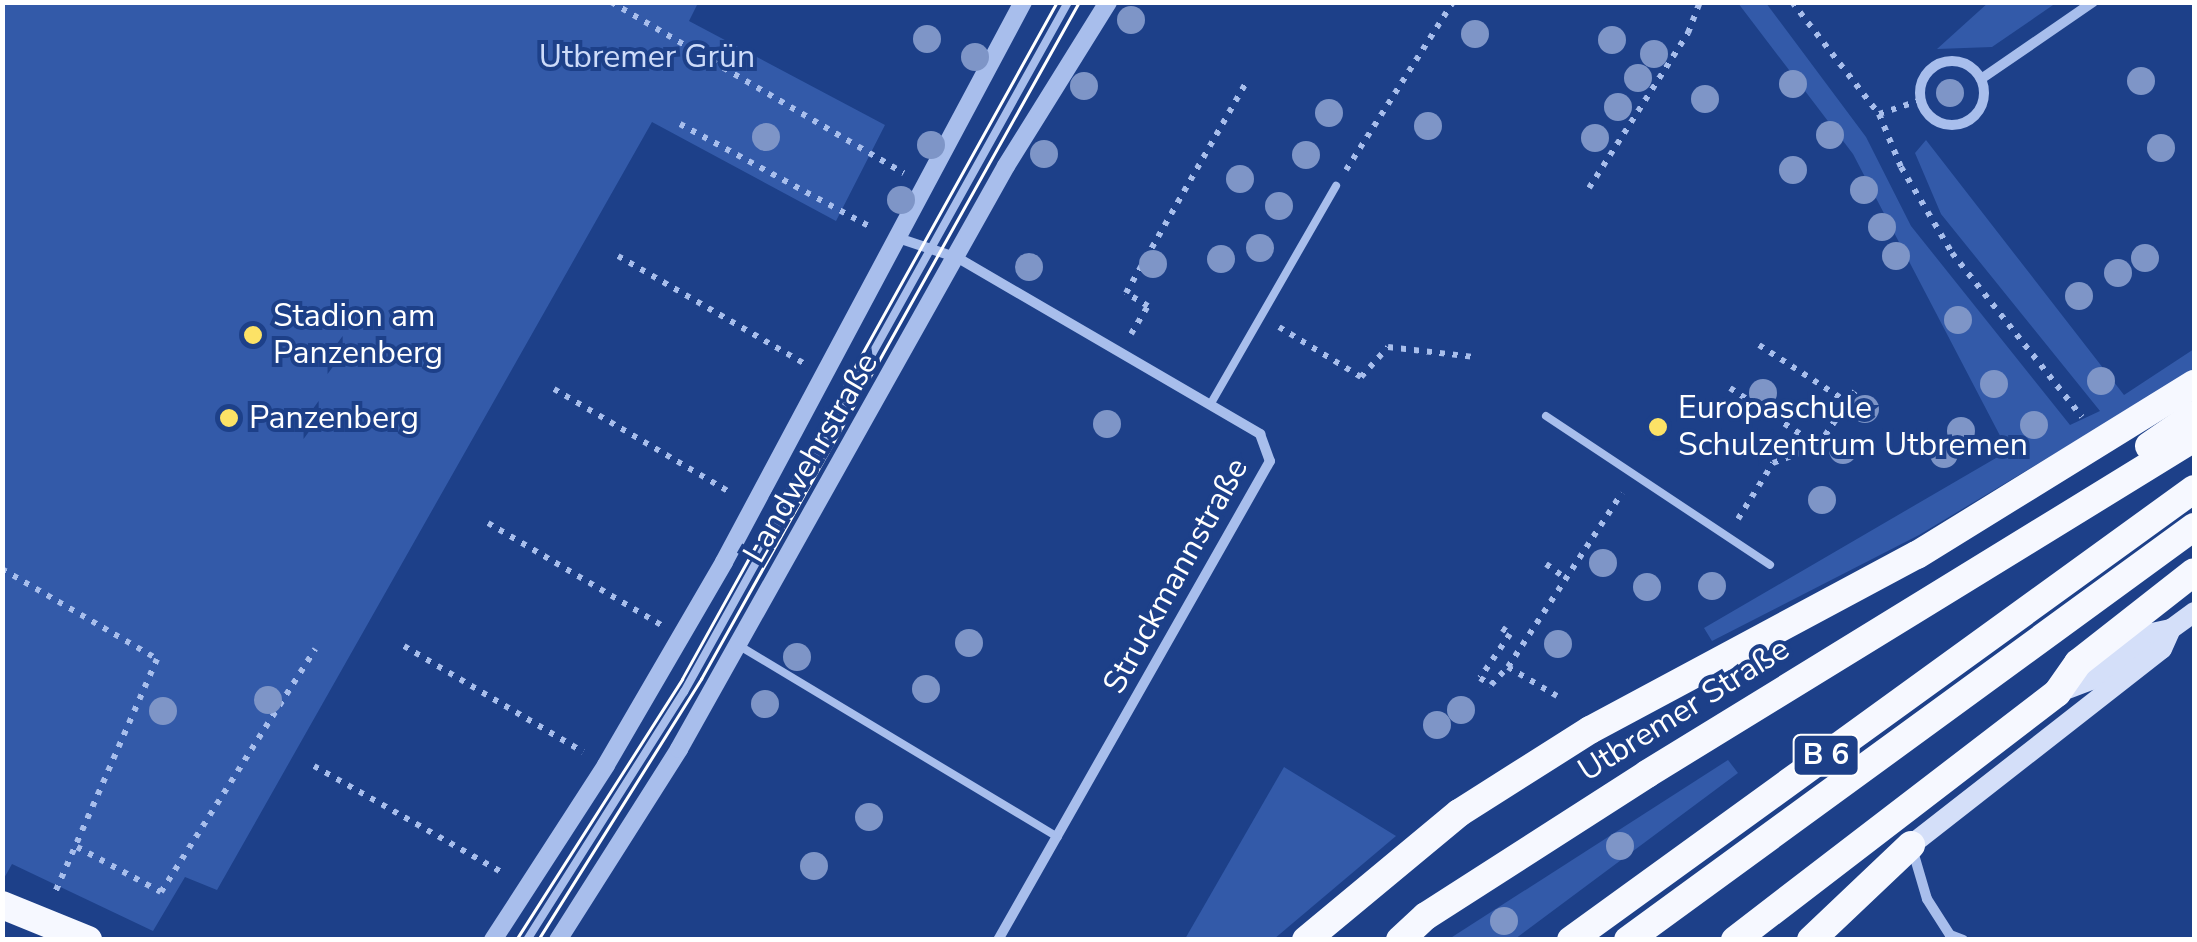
<!DOCTYPE html>
<meta charset="utf-8">
<style>
body{margin:0}
#map{position:relative;width:2197px;height:942px;overflow:hidden;background:#1d4089;font-family:"Nunito Sans",sans-serif}
div>[style]{position:absolute}
[style*='--x']{left:calc(var(--x)*1px);top:calc(var(--y)*1px);width:calc(var(--w)*1px);rotate:calc(var(--a)*1deg)}
.green>*{inset:0;background:#335aa9}
.path>*{height:6px;margin-top:-3px;transform-origin:0;background:repeating-linear-gradient(90deg,#a8beec 0 5px,transparent 0 13px)}
.service>*{height:8px;margin:-4px;padding:0 4px;transform-origin:4px;border-radius:4px;background:#a8beec}
.minor>*{height:10px;margin:-5px;padding:0 5px;transform-origin:5px;border-radius:5px;background:#a8beec}
.minor>.ring{margin:-5px;padding:0;box-sizing:content-box;background:none;border:10px solid #a8beec;border-radius:50%}
.tertiary>*{height:18px;margin:-9px;padding:0 9px;transform-origin:9px;border-radius:9px;background:#a8beec}
.secondary>*{height:20px;margin:-10px;padding:0 10px;transform-origin:10px;border-radius:10px;background:#d4dff9}
.trunk>*{height:28px;margin:-14px;padding:0 14px;transform-origin:14px;border-radius:14px;background:#f6f8ff}
.tram>*{height:2.5px;margin:-1.25px;padding:0 1.25px;transform-origin:1.25px;border-radius:1.25px;background:#fff}
.trees>*{width:28px;height:28px;margin:-14px;border-radius:50%;background:#7e95c7}
.dots>*{width:28px;height:28px;translate:-50% -50%;box-sizing:border-box;border:5px solid #1d4089;border-radius:50%}
span{translate:-50% -50%;white-space:nowrap;text-align:center;line-height:1.15;-webkit-text-stroke:8px #1d4089;paint-order:stroke}
.shield-label span{padding:2px 8px;background:#1d4089;border:2px solid;border-radius:8px;-webkit-text-stroke-width:0}
.shield-label{font-size:30px;color:#fff;font-weight:700}
.park-label{font-size:32px;color:#cddbf9}
.poi-label{font-size:32px;color:#fff}
.left{translate:0 -50%;text-align:left}
.street-label{font-size:32px;color:#fff}
.frame{position:absolute;inset:0;border:5px solid #fff;pointer-events:none}
</style>
<div id="map">
<div class="green">
<div style="clip-path:polygon(1989px 2px,2056px 3px,1992px 47px,1937px 49px)"></div>
<div style="clip-path:polygon(2px 3px,698px 3px,689px 21px,885px 125px,836px 221px,652px 122px,217px 890px,185px 877px,153px 931px,12px 864px,3px 880px)"></div>
<div style="clip-path:polygon(1738px 3px,1766px 3px,1866px 137px,1911px 226px,2070px 425px,2100px 411px,1941px 214px,1915px 153px,1926px 140px,2124px 395px,2194px 349px,2194px 370px,1919px 535px,1712px 641px,1704px 628px,2008px 451px,1853px 154px)"></div>
<div style="clip-path:polygon(1728px 760px,1738px 773px,1515px 939px,1449px 939px)"></div>
<div style="clip-path:polygon(1284px 767px,1396px 836px,1274px 939px,1185px 939px)"></div>
</div>
<div class="path">
<div style="--x:611;--y:2;--w:339;--a:30.3"></div>
<div style="--x:1792;--y:2;--w:142;--a:52.2"></div>
<div style="--x:1879;--y:114;--w:57;--a:67.5"></div>
<div style="--x:1901;--y:167;--w:100;--a:59.3"></div>
<div style="--x:1952;--y:253;--w:209;--a:51.6"></div>
<div style="--x:1879;--y:114;--w:44;--a:-18.4"></div>
<div style="--x:680;--y:124;--w:218;--a:28.4"></div>
<div style="--x:1346;--y:170;--w:199;--a:-57.5"></div>
<div style="--x:1589;--y:188;--w:184;--a:-57.4"></div>
<div style="--x:1688;--y:33;--w:33;--a:-69"></div>
<div style="--x:618;--y:256;--w:214;--a:30"></div>
<div style="--x:1279;--y:327;--w:96;--a:31.4"></div>
<div style="--x:1361;--y:377;--w:40;--a:-48"></div>
<div style="--x:1388;--y:347;--w:88;--a:6.6"></div>
<div style="--x:1131;--y:334;--w:33;--a:-59"></div>
<div style="--x:1148;--y:306;--w:26;--a:-149"></div>
<div style="--x:1126;--y:293;--w:241;--a:-60.3"></div>
<div style="--x:1759;--y:345;--w:105;--a:32.9"></div>
<div style="--x:1730;--y:388;--w:104;--a:33.2"></div>
<div style="--x:554;--y:389;--w:205;--a:30.4"></div>
<div style="--x:1738;--y:519;--w:66;--a:-58"></div>
<div style="--x:1773;--y:463;--w:48;--a:-20.7"></div>
<div style="--x:1818;--y:446;--w:66;--a:-56.1"></div>
<div style="--x:488;--y:523;--w:201;--a:30.5"></div>
<div style="--x:1546;--y:564;--w:24;--a:36"></div>
<div style="--x:2;--y:569;--w:179;--a:30.1"></div>
<div style="--x:157;--y:659;--w:254;--a:113.6"></div>
<div style="--x:1502;--y:628;--w:10;--a:37"></div>
<div style="--x:1510;--y:634;--w:53;--a:124.3"></div>
<div style="--x:1480;--y:678;--w:13;--a:32"></div>
<div style="--x:1491;--y:685;--w:25;--a:-47"></div>
<div style="--x:404;--y:646;--w:208;--a:30.6"></div>
<div style="--x:1557;--y:696;--w:57;--a:-149.4"></div>
<div style="--x:1508;--y:667;--w:208;--a:-56.8"></div>
<div style="--x:314;--y:766;--w:219;--a:29.5"></div>
<div style="--x:77;--y:847;--w:95;--a:28.2"></div>
<div style="--x:161;--y:892;--w:288;--a:-57.6"></div>
</div>
<div class="service">
<div style="--x:1210;--y:405;--w:253;--a:-60.1"></div>
<div style="--x:1546;--y:416;--w:269;--a:33.6"></div>
<div style="--x:738;--y:645;--w:373;--a:31"></div>
<div style="--x:527;--y:940;--w:294;--a:-57.7"></div>
<div style="--x:684;--y:692;--w:790;--a:-60.9"></div>
</div>
<div class="minor">
<div class="ring" style="left:1920px;top:61px;width:54px;height:54px"></div>
<div style="--x:1981;--y:79;--w:136;--a:-34.5"></div>
<div style="--x:901;--y:239;--w:60;--a:18.4"></div>
<div style="--x:958;--y:258;--w:350;--a:30.2"></div>
<div style="--x:1260;--y:434;--w:29;--a:70"></div>
<div style="--x:1270;--y:461;--w:551;--a:119.59"></div>
<div style="--x:1912;--y:848;--w:53;--a:73.6"></div>
<div style="--x:1927;--y:899;--w:43;--a:57.4"></div>
<div style="--x:1950;--y:935;--w:14;--a:21"></div>
</div>
<div class="tertiary">
<div style="--x:493;--y:940;--w:208;--a:-57.1"></div>
<div style="--x:606;--y:765;--w:235;--a:-59.8"></div>
<div style="--x:724;--y:562;--w:635;--a:-61.9"></div>
<div style="--x:558;--y:940;--w:226;--a:-57.6"></div>
<div style="--x:679;--y:749;--w:668;--a:-60.71"></div>
<div style="--x:1006;--y:166;--w:193;--a:-58.1"></div>
</div>
<div class="secondary">
<div style="--x:2057;--y:693;--w:36;--a:-21"></div>
<div style="--x:2091;--y:680;--w:77;--a:-37.6"></div>
<div style="--x:2152;--y:633;--w:19;--a:-12"></div>
<div style="--x:1911;--y:845;--w:318;--a:-38"></div>
<div style="--x:2162;--y:649;--w:22;--a:-66"></div>
<div style="--x:2171;--y:629;--w:29;--a:-36"></div>
</div>
<div class="trunk">
<div style="--x:2149;--y:446;--w:55;--a:-34.6"></div>
<div style="--x:2;--y:905;--w:93;--a:22.1"></div>
<div style="--x:1306;--y:940;--w:199;--a:-39.7"></div>
<div style="--x:1459;--y:813;--w:155;--a:-32.4"></div>
<div style="--x:1590;--y:730;--w:371;--a:-28.2"></div>
<div style="--x:1917;--y:555;--w:326;--a:-31.7"></div>
<div style="--x:1400;--y:940;--w:35;--a:-43"></div>
<div style="--x:1426;--y:916;--w:263;--a:-32.7"></div>
<div style="--x:1647;--y:774;--w:642;--a:-31.56"></div>
<div style="--x:1571;--y:940;--w:769;--a:-35.9"></div>
<div style="--x:1628;--y:940;--w:701;--a:-36.12"></div>
<div style="--x:1735;--y:940;--w:406;--a:-37.5"></div>
<div style="--x:2057;--y:693;--w:37;--a:-55"></div>
<div style="--x:2078;--y:663;--w:147;--a:-38.1"></div>
<div style="--x:1811;--y:940;--w:138;--a:-43.5"></div>
</div>
<div class="tram">
<div style="--x:516;--y:940;--w:309;--a:-57.5"></div>
<div style="--x:682;--y:679;--w:774;--a:-61.02"></div>
<div style="--x:538;--y:940;--w:308;--a:-58"></div>
<div style="--x:701;--y:679;--w:775;--a:-60.82"></div>
</div>
<div class="trees">
<div style="left:1131px;top:20px"></div>
<div style="left:1475px;top:34px"></div>
<div style="left:927px;top:39px"></div>
<div style="left:1612px;top:40px"></div>
<div style="left:1654px;top:54px"></div>
<div style="left:975px;top:57px"></div>
<div style="left:1638px;top:78px"></div>
<div style="left:2141px;top:81px"></div>
<div style="left:1793px;top:84px"></div>
<div style="left:1084px;top:86px"></div>
<div style="left:1950px;top:93px"></div>
<div style="left:1705px;top:99px"></div>
<div style="left:1618px;top:107px"></div>
<div style="left:1329px;top:113px"></div>
<div style="left:1428px;top:126px"></div>
<div style="left:1830px;top:135px"></div>
<div style="left:766px;top:137px"></div>
<div style="left:1595px;top:138px"></div>
<div style="left:931px;top:145px"></div>
<div style="left:2161px;top:148px"></div>
<div style="left:1044px;top:154px"></div>
<div style="left:1306px;top:155px"></div>
<div style="left:1793px;top:170px"></div>
<div style="left:1240px;top:179px"></div>
<div style="left:1864px;top:190px"></div>
<div style="left:901px;top:200px"></div>
<div style="left:1279px;top:206px"></div>
<div style="left:1882px;top:227px"></div>
<div style="left:1260px;top:248px"></div>
<div style="left:1896px;top:256px"></div>
<div style="left:2145px;top:258px"></div>
<div style="left:1221px;top:259px"></div>
<div style="left:1153px;top:264px"></div>
<div style="left:1029px;top:267px"></div>
<div style="left:2118px;top:273px"></div>
<div style="left:2079px;top:296px"></div>
<div style="left:1958px;top:320px"></div>
<div style="left:2101px;top:381px"></div>
<div style="left:1994px;top:384px"></div>
<div style="left:1763px;top:393px"></div>
<div style="left:1865px;top:409px"></div>
<div style="left:1107px;top:424px"></div>
<div style="left:2034px;top:425px"></div>
<div style="left:1961px;top:431px"></div>
<div style="left:1843px;top:450px"></div>
<div style="left:1944px;top:454px"></div>
<div style="left:1822px;top:500px"></div>
<div style="left:1603px;top:563px"></div>
<div style="left:1712px;top:586px"></div>
<div style="left:1647px;top:587px"></div>
<div style="left:969px;top:643px"></div>
<div style="left:1558px;top:644px"></div>
<div style="left:797px;top:657px"></div>
<div style="left:926px;top:689px"></div>
<div style="left:268px;top:700px"></div>
<div style="left:765px;top:704px"></div>
<div style="left:1461px;top:710px"></div>
<div style="left:163px;top:711px"></div>
<div style="left:1437px;top:725px"></div>
<div style="left:869px;top:817px"></div>
<div style="left:1620px;top:846px"></div>
<div style="left:814px;top:866px"></div>
<div style="left:1504px;top:921px"></div>
</div>
<div class="dots">
<div style="left:253px;top:335px;background:#fce266"></div>
<div style="left:229px;top:418px;background:#fce266"></div>
<div style="left:1658px;top:427px;background:#fce266"></div>
</div>
<div class="shield-label">
<span style="left:1826px;top:755px">B 6</span>
</div>
<div class="park-label">
<span style="left:647px;top:57px">Utbremer Grün</span>
</div>
<div class="poi-label">
<span class="left" style="left:273px;top:335px">Stadion am<br>Panzenberg</span>
<span class="left" style="left:1678px;top:427px">Europaschule<br>Schulzentrum Utbremen</span>
<span class="left" style="left:249px;top:418px">Panzenberg</span>
</div>
<div class="street-label">
<span style="left:811px;top:458px;rotate:-60deg">Landwehrstraße</span>
<span style="left:1176px;top:576px;rotate:-61deg">Struckmannstraße</span>
<span style="left:1684px;top:710px;rotate:-32deg">Utbremer Straße</span>
</div>
<div class="frame"></div>
</div>
